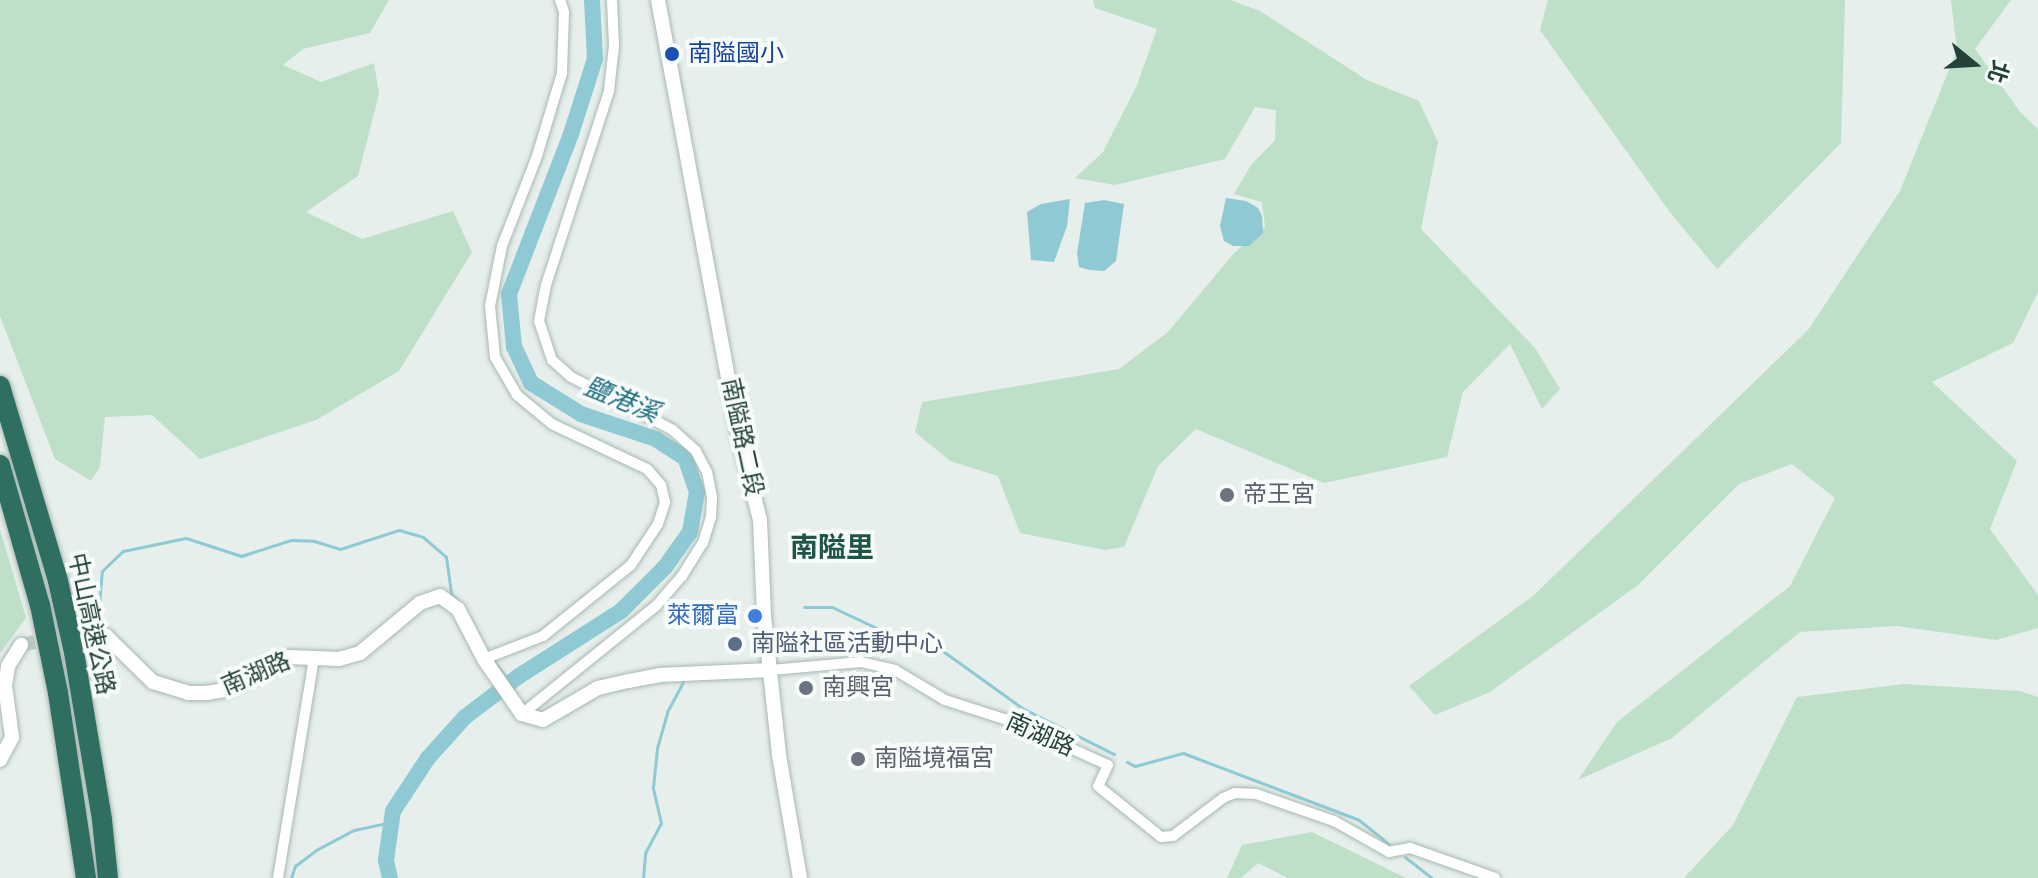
<!DOCTYPE html>
<meta charset="utf-8">
<style>
body{margin:0}
#map{position:relative;width:2038px;height:878px;overflow:hidden;background:#e6efeb;font-family:"Sofia Sans Condensed","Noto Sans TC",sans-serif}
div>[style]{position:absolute}
[style*='--x']{left:calc(var(--x)*1px);top:calc(var(--y)*1px);width:calc(var(--w)*1px);rotate:calc(var(--a)*1deg)}
.green>*{inset:0;background:#bfe0c8}
.water>*{inset:0;background:#8ec9d4}
.stream>*{height:3px;margin:-1.5px;padding:0 1.5px;transform-origin:1.5px;border-radius:1.5px;background:#8ec9d4}
.river>*{height:16px;margin:-8px;padding:0 8px;transform-origin:8px;border-radius:8px;background:#8ec9d4}
.secondary-tunnel>*{height:14px;margin-top:-7px;transform-origin:0;background:repeating-linear-gradient(90deg,#bfccc8 0 14px,transparent 0 21px)}
.roads{filter:drop-shadow(0 0 2px #a8b8b2) drop-shadow(0 0 2px #a8b8b2)}
.street>*{height:10px;margin:-5px;padding:0 5px;transform-origin:5px;border-radius:5px;background:#fff}
.secondary>*{height:14px;margin:-7px;padding:0 7px;transform-origin:7px;border-radius:7px;background:#fff}
.highway>*{height:20px;margin:-10px;padding:0 10px;transform-origin:10px;border-radius:10px;background:#2f6f62}
.dots>*{width:22px;height:22px;translate:-50% -50%;box-sizing:border-box;border:4px solid #f7fbf9;border-radius:50%}
span{translate:-50% -50%;white-space:nowrap;text-align:center;line-height:1.15;-webkit-text-stroke:8px #f7fbf9;paint-order:stroke}
.transit-label{font-size:24px;color:#164399}
.left{translate:0 -50%;text-align:left}
.street-label{font-size:24px;color:#24423a}
.worship-label{font-size:24px;color:#5b616d}
.shop-label{font-size:24px;color:#366cbe}
.right{translate:-100% -50%;text-align:right}
.service-label{font-size:24px;color:#4e5e75}
.water-label{font-size:26px;color:#1c6f80;font-style:italic}
.quarter-label{font-size:28px;color:#1f5548;font-weight:700}
.north{position:absolute;left:1934px;top:24px;width:80px;height:80px;-webkit-text-stroke:6px #f7fbf9;paint-order:stroke;rotate:108deg;font-size:22px;font-weight:700;line-height:32px;text-align:center;color:#24423a}
.north::after{content:'';display:block;margin:auto;width:28px;height:36px;background:#24423a;clip-path:polygon(50% 0,100% 100%,50% 72%,0 100%)}
</style>
<div id="map">
<div class="green">
<div style="clip-path:polygon(0 0,389px 0,370px 33px,303px 49px,283px 65px,321px 82px,374px 63px,379px 94px,358px 176px,306px 212px,362px 239px,453px 211px,472px 252px,399px 371px,316px 420px,200px 459px,152px 415px,105px 417px,100px 467px,91px 481px,55px 459px,0 316px)"></div>
<div style="clip-path:polygon(1093px 0,1230px 0,1260px 11px,1367px 80px,1419px 101px,1438px 142px,1421px 229px,1535px 348px,1560px 389px,1542px 409px,1510px 344px,1463px 392px,1447px 457px,1324px 483px,1196px 429px,1158px 466px,1124px 547px,1105px 550px,1020px 533px,998px 476px,950px 461px,915px 432px,922px 402px,1119px 369px,1168px 332px,1235px 252px,1265px 227px,1262px 202px,1234px 194px,1251px 165px,1275px 140px,1276px 110px,1255px 107px,1225px 159px,1115px 185px,1075px 178px,1103px 152px,1137px 85px,1157px 29px,1095px 8px)"></div>
<div style="clip-path:polygon(1548px 0,1845px 0,1841px 143px,1717px 269px,1669px 211px,1540px 30px)"></div>
<div style="clip-path:polygon(1951px 0,2011px 0,1975px 49px,2021px 113px,2038px 129px,2038px 292px,2013px 343px,1932px 382px,2017px 461px,1990px 529px,2038px 595px,2038px 628px,1996px 640px,1897px 626px,1800px 632px,1672px 738px,1578px 780px,1617px 722px,1790px 586px,1835px 498px,1792px 464px,1739px 484px,1638px 585px,1490px 692px,1435px 715px,1409px 686px,1533px 596px,1808px 330px,1900px 191px,1957px 50px)"></div>
<div style="clip-path:polygon(0 529px,26px 618px,0 653px)"></div>
<div style="clip-path:polygon(1904px 684px,2020px 691px,2038px 697px,2038px 878px,1684px 878px,1733px 825px,1797px 697px)"></div>
<div style="clip-path:polygon(1312px 832px,1406px 878px,1288px 878px,1258px 863px,1241px 878px,1227px 878px,1242px 845px)"></div>
</div>
<div class="water">
<div style="clip-path:polygon(1226px 198px,1246px 201px,1258px 208px,1262px 216px,1263px 233px,1249px 246px,1233px 246px,1224px 241px,1220px 226px)"></div>
<div style="clip-path:polygon(1070px 199px,1067px 226px,1054px 262px,1031px 260px,1027px 212px,1041px 204px)"></div>
<div style="clip-path:polygon(1104px 200px,1124px 204px,1116px 261px,1104px 271px,1090px 270px,1079px 267px,1077px 253px,1085px 203px)"></div>
</div>
<div class="stream">
<div style="--x:99;--y:604;--w:33;--a:-85"></div>
<div style="--x:102;--y:571;--w:29;--a:-44"></div>
<div style="--x:123;--y:551;--w:64;--a:-11.7"></div>
<div style="--x:186;--y:538;--w:58;--a:18.1"></div>
<div style="--x:241;--y:556;--w:52;--a:-17.7"></div>
<div style="--x:291;--y:540;--w:23;--a:2"></div>
<div style="--x:314;--y:541;--w:27;--a:17"></div>
<div style="--x:340;--y:549;--w:62;--a:-17.9"></div>
<div style="--x:399;--y:530;--w:25;--a:16"></div>
<div style="--x:423;--y:537;--w:30;--a:41"></div>
<div style="--x:446;--y:557;--w:37;--a:82"></div>
<div style="--x:451;--y:594;--w:10;--a:45"></div>
<div style="--x:804;--y:607;--w:28;--a:0"></div>
<div style="--x:832;--y:607;--w:80;--a:25.3"></div>
<div style="--x:904;--y:641;--w:29;--a:6"></div>
<div style="--x:933;--y:644;--w:110;--a:35.7"></div>
<div style="--x:1022;--y:708;--w:103;--a:26.6"></div>
<div style="--x:492;--y:659;--w:30;--a:53"></div>
<div style="--x:1127;--y:762;--w:9;--a:27"></div>
<div style="--x:1135;--y:766;--w:50;--a:-15.2"></div>
<div style="--x:1183;--y:753;--w:188;--a:20.8"></div>
<div style="--x:1359;--y:820;--w:38;--a:39"></div>
<div style="--x:1405;--y:857;--w:34;--a:38"></div>
<div style="--x:291;--y:878;--w:13;--a:-72"></div>
<div style="--x:295;--y:866;--w:26;--a:-37"></div>
<div style="--x:316;--y:850;--w:43;--a:-27.8"></div>
<div style="--x:354;--y:830;--w:39;--a:-12"></div>
<div style="--x:643;--y:878;--w:25;--a:-85"></div>
<div style="--x:645;--y:853;--w:34;--a:-62"></div>
<div style="--x:661;--y:823;--w:37;--a:-103"></div>
<div style="--x:653;--y:787;--w:39;--a:-84"></div>
<div style="--x:657;--y:748;--w:37;--a:-74"></div>
<div style="--x:667;--y:712;--w:34;--a:-62"></div>
</div>
<div class="river">
<div style="--x:390;--y:878;--w:18;--a:-103"></div>
<div style="--x:386;--y:860;--w:49;--a:-81.9"></div>
<div style="--x:393;--y:811;--w:64;--a:-56.6"></div>
<div style="--x:428;--y:758;--w:55;--a:-47.9"></div>
<div style="--x:465;--y:717;--w:68;--a:-37.2"></div>
<div style="--x:519;--y:676;--w:121;--a:-32.5"></div>
<div style="--x:621;--y:611;--w:62;--a:-45"></div>
<div style="--x:665;--y:567;--w:43;--a:-54.5"></div>
<div style="--x:690;--y:532;--w:41;--a:-80.1"></div>
<div style="--x:697;--y:492;--w:36;--a:-109"></div>
<div style="--x:685;--y:458;--w:35;--a:-147"></div>
<div style="--x:656;--y:439;--w:79;--a:-161.6"></div>
<div style="--x:581;--y:414;--w:59;--a:-148.2"></div>
<div style="--x:531;--y:383;--w:40;--a:-115"></div>
<div style="--x:514;--y:347;--w:53;--a:-95.4"></div>
<div style="--x:509;--y:294;--w:172;--a:-68.8"></div>
<div style="--x:571;--y:134;--w:79;--a:-72.3"></div>
<div style="--x:595;--y:59;--w:59;--a:-92.9"></div>
</div>
<div class="secondary-tunnel">
<div style="--x:21;--y:645;--w:59;--a:-12.6"></div>
</div>
<div class="roads">
<div class="street">
<div style="--x:484;--y:659;--w:63;--a:-21.3"></div>
<div style="--x:543;--y:636;--w:113;--a:-38.9"></div>
<div style="--x:631;--y:565;--w:49;--a:-56.6"></div>
<div style="--x:658;--y:524;--w:23;--a:-72"></div>
<div style="--x:665;--y:502;--w:17;--a:-103"></div>
<div style="--x:661;--y:485;--w:21;--a:-131"></div>
<div style="--x:647;--y:469;--w:105;--a:-154.7"></div>
<div style="--x:552;--y:424;--w:45;--a:-140.4"></div>
<div style="--x:517;--y:395;--w:44;--a:-120.1"></div>
<div style="--x:495;--y:357;--w:51;--a:-95.6"></div>
<div style="--x:490;--y:306;--w:61;--a:-78.7"></div>
<div style="--x:502;--y:246;--w:97;--a:-68.7"></div>
<div style="--x:537;--y:156;--w:87;--a:-73.2"></div>
<div style="--x:562;--y:73;--w:61;--a:-88.1"></div>
<div style="--x:564;--y:12;--w:13;--a:-108"></div>
<div style="--x:771;--y:670;--w:90;--a:-5.1"></div>
<div style="--x:861;--y:662;--w:35;--a:13"></div>
<div style="--x:895;--y:670;--w:58;--a:31"></div>
<div style="--x:945;--y:700;--w:71;--a:17.9"></div>
<div style="--x:1013;--y:722;--w:104;--a:24.4"></div>
<div style="--x:1108;--y:765;--w:23;--a:115"></div>
<div style="--x:1098;--y:786;--w:81;--a:39"></div>
<div style="--x:1161;--y:837;--w:12;--a:-5"></div>
<div style="--x:1173;--y:836;--w:63;--a:-37.2"></div>
<div style="--x:1223;--y:798;--w:13;--a:-23"></div>
<div style="--x:1235;--y:793;--w:21;--a:3"></div>
<div style="--x:1256;--y:794;--w:83;--a:19.1"></div>
<div style="--x:1334;--y:821;--w:63;--a:29.4"></div>
<div style="--x:1389;--y:852;--w:21;--a:-11"></div>
<div style="--x:1410;--y:848;--w:90;--a:19.4"></div>
<div style="--x:522;--y:714;--w:172;--a:-38.9"></div>
<div style="--x:656;--y:606;--w:40;--a:-49"></div>
<div style="--x:682;--y:576;--w:39;--a:-58"></div>
<div style="--x:703;--y:543;--w:27;--a:-73"></div>
<div style="--x:711;--y:517;--w:20;--a:-87"></div>
<div style="--x:712;--y:497;--w:25;--a:-101"></div>
<div style="--x:707;--y:472;--w:24;--a:-118"></div>
<div style="--x:696;--y:451;--w:31;--a:-138"></div>
<div style="--x:673;--y:430;--w:115;--a:-152.5"></div>
<div style="--x:571;--y:377;--w:25;--a:-138"></div>
<div style="--x:552;--y:360;--w:41;--a:-108.4"></div>
<div style="--x:539;--y:321;--w:37;--a:-79"></div>
<div style="--x:546;--y:285;--w:204;--a:-72"></div>
<div style="--x:609;--y:91;--w:45;--a:-83.7"></div>
<div style="--x:614;--y:46;--w:46;--a:-92.5"></div>
<div style="--x:278;--y:878;--w:224;--a:-80.7"></div>
</div>
<div class="secondary">
<div style="--x:658;--y:0;--w:440;--a:79.5"></div>
<div style="--x:738;--y:433;--w:90;--a:75.8"></div>
<div style="--x:760;--y:520;--w:96;--a:87.6"></div>
<div style="--x:764;--y:616;--w:140;--a:83.8"></div>
<div style="--x:779;--y:755;--w:125;--a:80.3"></div>
<div style="--x:89;--y:630;--w:18;--a:19"></div>
<div style="--x:106;--y:636;--w:66;--a:44.4"></div>
<div style="--x:153;--y:682;--w:37;--a:17"></div>
<div style="--x:188;--y:693;--w:18;--a:0"></div>
<div style="--x:206;--y:693;--w:20;--a:-9"></div>
<div style="--x:226;--y:690;--w:71;--a:-27.6"></div>
<div style="--x:289;--y:657;--w:50;--a:2.3"></div>
<div style="--x:339;--y:659;--w:22;--a:-16"></div>
<div style="--x:360;--y:653;--w:78;--a:-39.8"></div>
<div style="--x:420;--y:603;--w:21;--a:-19"></div>
<div style="--x:440;--y:596;--w:22;--a:36"></div>
<div style="--x:458;--y:609;--w:56;--a:62.5"></div>
<div style="--x:484;--y:659;--w:67;--a:55.4"></div>
<div style="--x:522;--y:714;--w:22;--a:16"></div>
<div style="--x:543;--y:720;--w:64;--a:-30.2"></div>
<div style="--x:598;--y:688;--w:32;--a:-13"></div>
<div style="--x:629;--y:681;--w:31;--a:-11"></div>
<div style="--x:659;--y:675;--w:112;--a:-2.6"></div>
<div style="--x:0;--y:760;--w:26;--a:-62"></div>
<div style="--x:12;--y:737;--w:51;--a:-97.8"></div>
<div style="--x:5;--y:686;--w:20;--a:-81"></div>
<div style="--x:8;--y:666;--w:25;--a:-58"></div>
</div>
<div class="highway">
<div style="--x:0;--y:386;--w:203;--a:73.4"></div>
<div style="--x:58;--y:581;--w:73;--a:77.3"></div>
<div style="--x:74;--y:652;--w:170;--a:80.5"></div>
<div style="--x:102;--y:820;--w:58;--a:84.1"></div>
<div style="--x:0;--y:465;--w:146;--a:74.1"></div>
<div style="--x:40;--y:605;--w:90;--a:78.4"></div>
<div style="--x:58;--y:693;--w:187;--a:81.4"></div>
</div>
</div>
<div class="dots">
<div style="left:672px;top:54px;background:#1a4fb4"></div>
<div style="left:1227px;top:495px;background:#6b7280"></div>
<div style="left:755px;top:616px;background:#3f7fe0"></div>
<div style="left:735px;top:644px;background:#5c6f8a"></div>
<div style="left:806px;top:688px;background:#6b7280"></div>
<div style="left:858px;top:759px;background:#6b7280"></div>
</div>
<div class="transit-label">
<span class="left" style="left:688px;top:54px">南隘國小</span>
</div>
<div class="street-label">
<span style="left:742px;top:437px;rotate:78deg">南隘路二段</span>
<span style="left:91px;top:624px;rotate:78deg">中山高速公路</span>
<span style="left:256px;top:674px;rotate:-23deg">南湖路</span>
<span style="left:1040px;top:735px;rotate:24deg">南湖路</span>
</div>
<div class="worship-label">
<span class="left" style="left:1243px;top:495px">帝王宮</span>
<span class="left" style="left:822px;top:688px">南興宮</span>
<span class="left" style="left:874px;top:759px">南隘境福宮</span>
</div>
<div class="shop-label">
<span class="right" style="left:739px;top:616px">萊爾富</span>
</div>
<div class="service-label">
<span class="left" style="left:751px;top:644px">南隘社區活動中心</span>
</div>
<div class="water-label">
<span style="left:621px;top:401px;rotate:22deg">鹽港溪</span>
</div>
<div class="quarter-label">
<span style="left:832px;top:549px">南隘里</span>
</div>
<div class="north">北</div>
</div>
